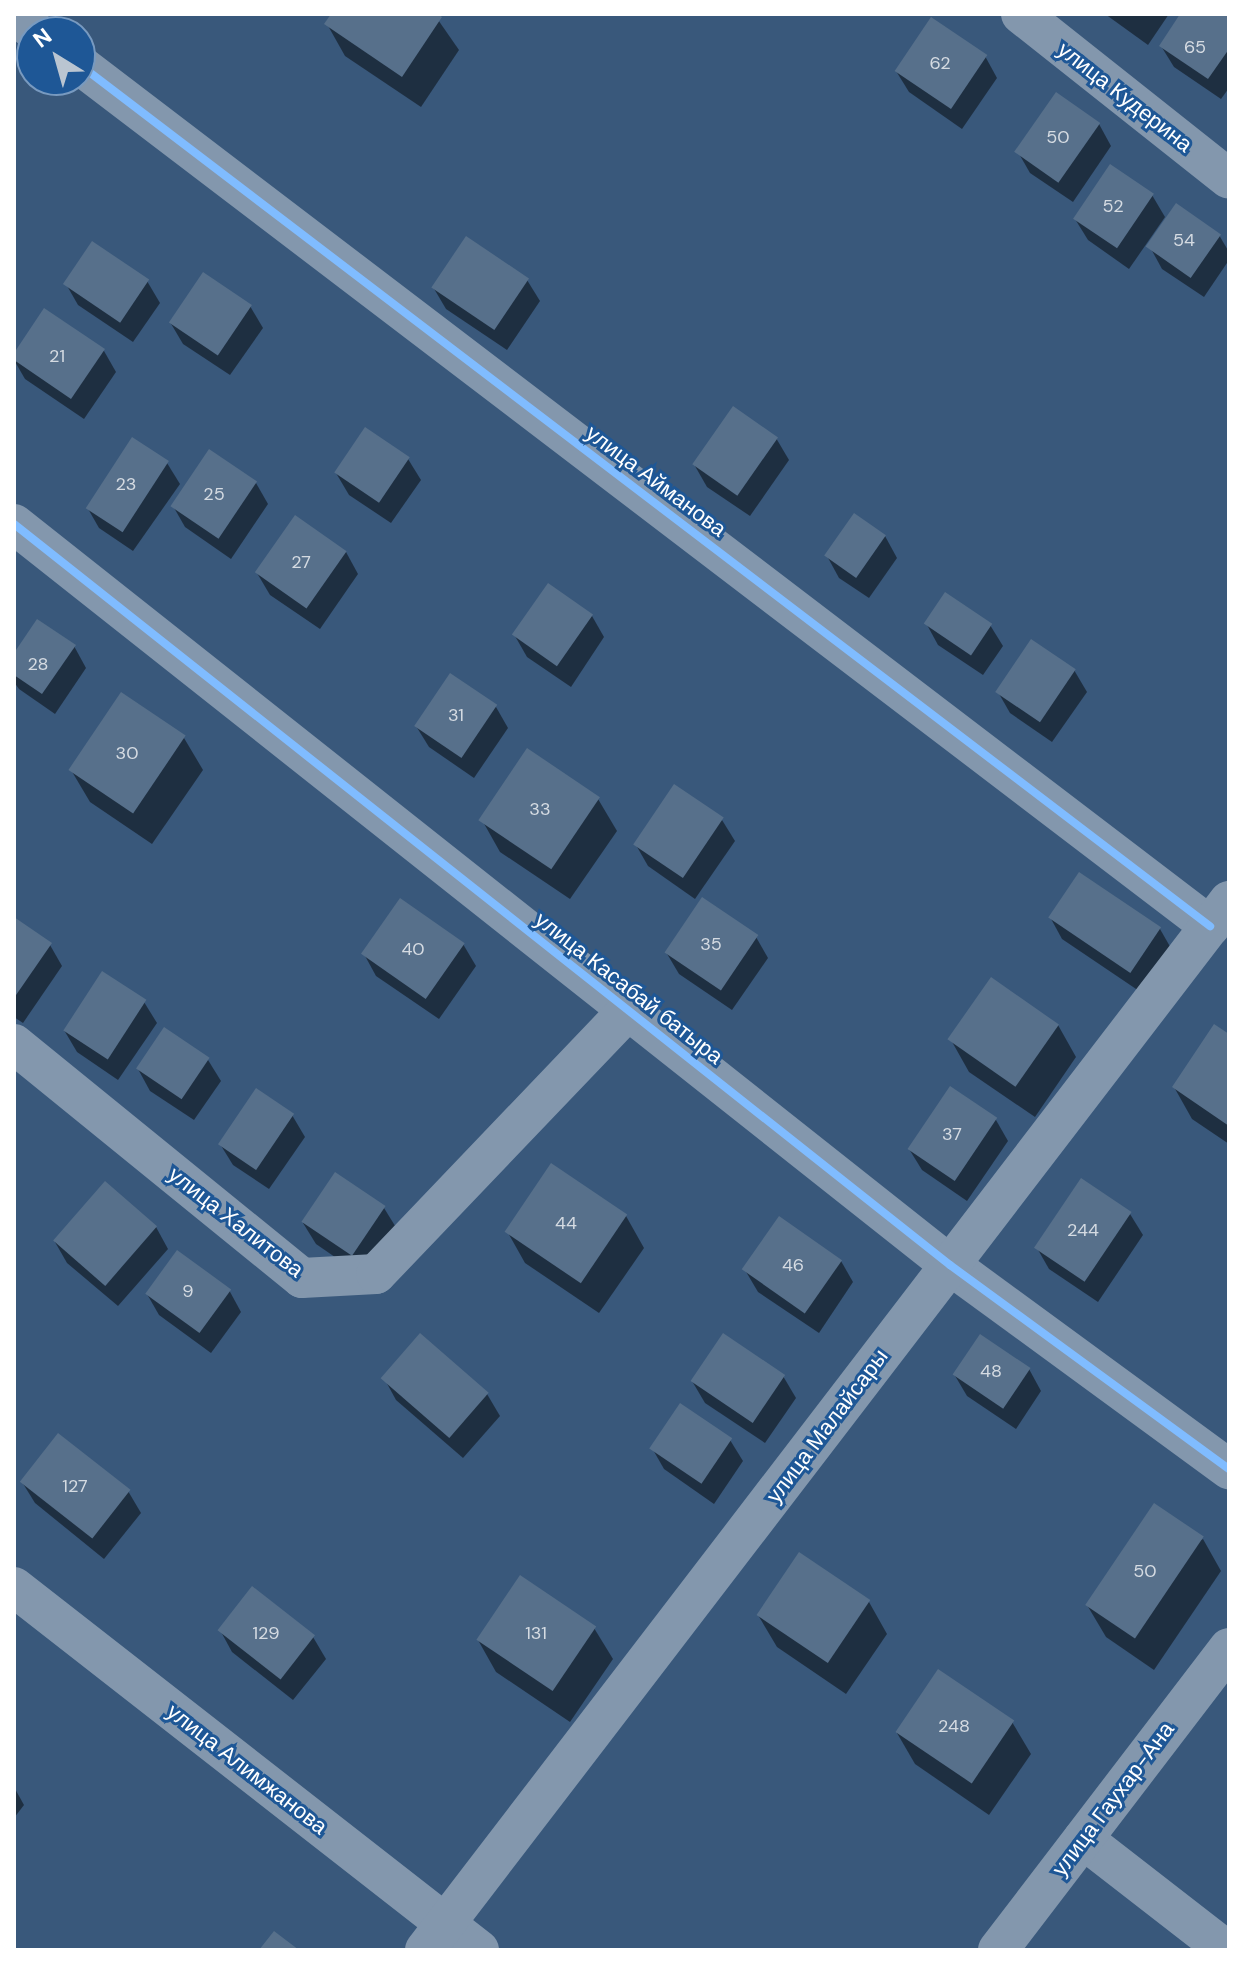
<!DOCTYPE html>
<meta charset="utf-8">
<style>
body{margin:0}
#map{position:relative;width:1243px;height:1964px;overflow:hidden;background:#39587b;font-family:"DM Sans",sans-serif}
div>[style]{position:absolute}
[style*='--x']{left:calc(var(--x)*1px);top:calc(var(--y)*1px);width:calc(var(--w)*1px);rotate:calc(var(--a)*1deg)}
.shadow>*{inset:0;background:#0007}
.building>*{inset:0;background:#57708b;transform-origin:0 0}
.minor>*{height:40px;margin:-20px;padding:0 20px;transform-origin:20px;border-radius:20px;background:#8397ad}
.cycleway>*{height:8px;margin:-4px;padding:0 4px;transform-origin:4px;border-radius:4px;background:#80bcff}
span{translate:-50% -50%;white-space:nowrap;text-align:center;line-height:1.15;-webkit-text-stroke:6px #1e5796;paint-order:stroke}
.number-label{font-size:18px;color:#d5dbe2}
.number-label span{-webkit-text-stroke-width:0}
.street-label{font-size:22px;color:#fff}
.frame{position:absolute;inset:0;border:16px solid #fff;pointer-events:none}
.north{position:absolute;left:16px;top:16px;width:80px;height:80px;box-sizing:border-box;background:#1e5796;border:2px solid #789ac0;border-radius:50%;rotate:323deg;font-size:22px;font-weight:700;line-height:32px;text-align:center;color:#fff}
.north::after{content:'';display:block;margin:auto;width:28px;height:36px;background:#bac5d1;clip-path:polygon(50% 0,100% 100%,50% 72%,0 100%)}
</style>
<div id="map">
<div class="shadow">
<div style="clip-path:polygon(334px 14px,434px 14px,459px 50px,421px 107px,345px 56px,327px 24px)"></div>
<div style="clip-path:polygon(1105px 14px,1169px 14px,1148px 45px)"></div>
<div style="clip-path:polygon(1183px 14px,1229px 14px,1229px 88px,1221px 99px,1174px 67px,1161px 46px)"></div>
<div style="clip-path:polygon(985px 56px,997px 78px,962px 129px,909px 92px,896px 71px)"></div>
<div style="clip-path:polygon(1099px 124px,1111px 146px,1073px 202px,1030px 173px,1018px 152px)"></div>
<div style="clip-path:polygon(1152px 195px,1165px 217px,1129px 269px,1088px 240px,1075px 219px)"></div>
<div style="clip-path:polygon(1219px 235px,1229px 252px,1229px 260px,1204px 297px,1162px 269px,1150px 247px)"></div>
<div style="clip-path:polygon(527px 280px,540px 301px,507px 350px,446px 309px,433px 287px)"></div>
<div style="clip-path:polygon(147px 281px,160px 303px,133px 342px,78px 305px,66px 284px)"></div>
<div style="clip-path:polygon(250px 306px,263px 328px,230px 375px,183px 344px,170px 322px)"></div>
<div style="clip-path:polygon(104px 351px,116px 372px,84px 419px,25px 379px,14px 360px,14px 356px)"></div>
<div style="clip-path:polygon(776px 438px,789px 460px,750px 516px,707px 487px,695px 466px)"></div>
<div style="clip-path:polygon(210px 451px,256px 483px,268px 504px,231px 559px,185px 527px,173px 506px)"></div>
<div style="clip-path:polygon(408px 459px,421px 480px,391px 523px,349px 495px,336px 473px)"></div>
<div style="clip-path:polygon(167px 463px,180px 484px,133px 551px,99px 528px,87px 507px)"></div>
<div style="clip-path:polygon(885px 536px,897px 558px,869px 598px,839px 578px,827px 556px)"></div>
<div style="clip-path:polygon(346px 552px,358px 574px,320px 629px,270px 595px,257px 573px)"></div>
<div style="clip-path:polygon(592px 616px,604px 637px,571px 687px,527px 657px,515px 636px)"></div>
<div style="clip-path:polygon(926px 623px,990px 625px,1003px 646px,983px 675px,938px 645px)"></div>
<div style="clip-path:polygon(74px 646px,86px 668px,55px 714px,19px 689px,14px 682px,14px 656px)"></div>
<div style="clip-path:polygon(1074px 670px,1087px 692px,1052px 742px,1010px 713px,998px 692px)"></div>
<div style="clip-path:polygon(496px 707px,508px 728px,474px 778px,429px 747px,416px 726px)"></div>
<div style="clip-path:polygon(184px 738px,203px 770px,152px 844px,90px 802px,71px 770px)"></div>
<div style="clip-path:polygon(598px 799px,617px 831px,570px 899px,500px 852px,482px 820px)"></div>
<div style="clip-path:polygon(722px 820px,735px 841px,695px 899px,648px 866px,636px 845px)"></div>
<div style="clip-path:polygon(1080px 874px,1160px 929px,1172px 950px,1142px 993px,1062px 939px,1050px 917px)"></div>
<div style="clip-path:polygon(14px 920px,50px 945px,62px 966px,23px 1023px,14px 1017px)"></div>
<div style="clip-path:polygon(756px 937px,768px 958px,732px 1010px,679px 974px,666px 952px)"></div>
<div style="clip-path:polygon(463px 944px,476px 966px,439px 1019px,376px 976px,364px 954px)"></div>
<div style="clip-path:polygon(144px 1002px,157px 1023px,118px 1080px,77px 1052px,64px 1030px)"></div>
<div style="clip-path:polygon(1058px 1025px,1076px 1057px,1035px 1117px,969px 1072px,951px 1040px)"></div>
<div style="clip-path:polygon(1229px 1036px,1229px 1144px,1192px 1119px,1174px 1087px)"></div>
<div style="clip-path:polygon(208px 1060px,221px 1081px,194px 1120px,150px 1091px,138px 1069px)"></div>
<div style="clip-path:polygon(950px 1089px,996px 1120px,1008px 1141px,967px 1201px,922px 1170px,909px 1149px)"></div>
<div style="clip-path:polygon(292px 1115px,305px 1137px,269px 1189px,233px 1165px,220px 1144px)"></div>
<div style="clip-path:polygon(384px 1208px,397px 1229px,364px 1277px,316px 1244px,303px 1223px)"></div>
<div style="clip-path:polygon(1130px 1214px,1143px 1235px,1098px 1302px,1049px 1269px,1037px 1248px)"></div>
<div style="clip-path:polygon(626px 1216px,644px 1248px,599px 1313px,525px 1263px,507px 1231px)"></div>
<div style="clip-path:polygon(156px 1227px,168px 1249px,118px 1306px,67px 1263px,55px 1242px)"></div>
<div style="clip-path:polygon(841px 1261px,853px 1282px,819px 1333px,758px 1292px,745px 1270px)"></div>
<div style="clip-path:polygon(229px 1290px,241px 1312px,211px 1353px,159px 1315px,147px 1294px)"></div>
<div style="clip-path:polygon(1029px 1369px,1041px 1391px,1016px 1429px,967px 1396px,954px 1374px)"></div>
<div style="clip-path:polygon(783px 1376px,796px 1398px,765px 1443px,705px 1403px,692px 1381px)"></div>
<div style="clip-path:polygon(384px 1378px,487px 1394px,500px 1416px,463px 1458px,396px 1400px)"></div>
<div style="clip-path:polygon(730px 1440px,743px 1461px,714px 1504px,664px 1469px,652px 1448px)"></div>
<div style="clip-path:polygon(22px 1482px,128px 1491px,141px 1513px,104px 1559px,35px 1503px)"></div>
<div style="clip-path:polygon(1203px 1539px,1221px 1571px,1154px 1670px,1106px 1637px,1087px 1605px)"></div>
<div style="clip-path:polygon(869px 1602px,887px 1634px,846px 1694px,777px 1647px,758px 1615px)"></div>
<div style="clip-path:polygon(594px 1628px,613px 1659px,570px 1722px,496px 1672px,478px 1640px)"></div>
<div style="clip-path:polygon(220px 1630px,313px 1637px,326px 1659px,293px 1700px,232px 1652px)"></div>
<div style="clip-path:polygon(1012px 1722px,1031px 1754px,989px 1815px,915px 1764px,897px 1733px)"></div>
<div style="clip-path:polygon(14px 1787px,24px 1805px,14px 1818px)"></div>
</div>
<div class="building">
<div style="clip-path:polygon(331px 14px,438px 14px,442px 17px,402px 77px,324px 24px)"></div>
<div style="clip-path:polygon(1180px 14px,1229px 14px,1229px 49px,1208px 79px,1159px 46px)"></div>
<div style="left:931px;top:17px;width:68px;height:65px;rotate:34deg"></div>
<div style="left:1056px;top:92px;width:54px;height:73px;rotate:35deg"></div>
<div style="left:1110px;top:164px;width:53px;height:66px;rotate:34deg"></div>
<div style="left:1176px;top:203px;width:55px;height:53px;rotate:35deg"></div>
<div style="left:466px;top:236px;width:76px;height:62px;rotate:34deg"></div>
<div style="left:92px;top:241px;width:69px;height:52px;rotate:34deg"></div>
<div style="left:203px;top:272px;width:59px;height:61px;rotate:34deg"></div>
<div style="clip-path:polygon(44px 308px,105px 349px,71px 399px,14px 360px,14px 353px)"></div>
<div style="left:733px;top:406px;width:55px;height:71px;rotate:35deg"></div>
<div style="left:365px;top:427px;width:54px;height:55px;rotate:34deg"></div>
<div style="left:132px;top:437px;width:44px;height:85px;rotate:33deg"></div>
<div style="left:209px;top:449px;width:58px;height:69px;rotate:34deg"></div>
<div style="left:854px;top:513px;width:39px;height:52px;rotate:35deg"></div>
<div style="left:295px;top:515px;width:63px;height:70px;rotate:35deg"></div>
<div style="left:548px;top:583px;width:55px;height:63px;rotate:35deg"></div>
<div style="left:945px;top:592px;width:57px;height:38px;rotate:34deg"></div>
<div style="clip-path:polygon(37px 619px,76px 645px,42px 694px,14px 675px,14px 653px)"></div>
<div style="left:1031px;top:639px;width:54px;height:64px;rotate:34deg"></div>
<div style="left:450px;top:673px;width:57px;height:64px;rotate:34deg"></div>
<div style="left:121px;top:692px;width:78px;height:94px;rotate:34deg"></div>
<div style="left:527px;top:748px;width:88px;height:87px;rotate:34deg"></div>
<div style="left:674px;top:784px;width:60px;height:73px;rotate:34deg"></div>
<div style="left:1079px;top:872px;width:99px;height:55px;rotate:34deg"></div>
<div style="left:702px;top:897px;width:68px;height:67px;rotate:34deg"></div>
<div style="left:400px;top:898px;width:79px;height:68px;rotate:35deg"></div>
<div style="clip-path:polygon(14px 917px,52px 943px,14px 998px)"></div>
<div style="left:102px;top:971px;width:53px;height:71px;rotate:33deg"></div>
<div style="left:991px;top:977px;width:83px;height:76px;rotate:35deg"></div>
<div style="clip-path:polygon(1214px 1024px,1229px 1034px,1229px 1126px,1172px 1087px)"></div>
<div style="left:164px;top:1027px;width:55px;height:50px;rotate:34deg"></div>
<div style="left:950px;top:1086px;width:57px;height:76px;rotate:34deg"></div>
<div style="left:256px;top:1088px;width:46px;height:68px;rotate:34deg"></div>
<div style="left:551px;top:1163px;width:92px;height:83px;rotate:34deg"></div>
<div style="left:335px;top:1172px;width:61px;height:60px;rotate:34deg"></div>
<div style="left:1081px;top:1178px;width:61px;height:84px;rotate:34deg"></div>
<div style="left:105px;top:1181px;width:69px;height:79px;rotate:41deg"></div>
<div style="left:779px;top:1216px;width:77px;height:65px;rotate:35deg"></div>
<div style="left:177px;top:1250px;width:67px;height:54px;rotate:36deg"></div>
<div style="left:420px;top:1333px;width:91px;height:60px;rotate:41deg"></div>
<div style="left:723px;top:1333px;width:75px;height:58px;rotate:34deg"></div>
<div style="left:980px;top:1334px;width:61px;height:49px;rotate:34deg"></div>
<div style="left:680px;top:1403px;width:63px;height:55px;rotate:34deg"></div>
<div style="left:58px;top:1433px;width:92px;height:62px;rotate:38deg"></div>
<div style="left:1154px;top:1503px;width:60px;height:123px;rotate:34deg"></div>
<div style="left:799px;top:1552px;width:86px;height:76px;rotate:34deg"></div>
<div style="left:520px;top:1575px;width:92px;height:78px;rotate:34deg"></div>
<div style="left:252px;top:1586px;width:80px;height:56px;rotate:38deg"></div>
<div style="left:938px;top:1669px;width:92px;height:76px;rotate:34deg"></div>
<div style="clip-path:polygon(274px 1931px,299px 1950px,259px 1950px)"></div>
</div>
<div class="minor">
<div style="--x:1021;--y:14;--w:265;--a:38.4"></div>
<div style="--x:27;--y:25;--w:11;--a:38"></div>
<div style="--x:80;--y:65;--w:1421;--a:37.31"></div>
<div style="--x:14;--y:524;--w:1194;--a:38.37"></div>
<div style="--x:950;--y:1265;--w:346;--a:36.2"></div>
<div style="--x:14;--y:1044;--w:371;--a:39.1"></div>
<div style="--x:302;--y:1278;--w:74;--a:-3.1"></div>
<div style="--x:376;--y:1274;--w:365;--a:-46.3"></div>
<div style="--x:14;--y:1587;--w:590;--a:37.98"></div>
<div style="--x:1083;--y:1839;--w:181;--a:37.8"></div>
<div style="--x:425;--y:1950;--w:1322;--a:-52.53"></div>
<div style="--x:998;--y:1950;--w:380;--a:-52.6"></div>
</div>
<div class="cycleway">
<div style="--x:80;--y:65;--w:1421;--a:37.31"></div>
<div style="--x:14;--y:524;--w:1194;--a:38.37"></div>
<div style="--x:950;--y:1265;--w:346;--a:36.2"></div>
</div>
<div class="number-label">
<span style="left:1195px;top:47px">65</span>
<span style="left:940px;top:63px">62</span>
<span style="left:1058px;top:137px">50</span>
<span style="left:1113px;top:206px">52</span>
<span style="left:1184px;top:240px">54</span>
<span style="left:57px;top:356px">21</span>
<span style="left:126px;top:484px">23</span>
<span style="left:214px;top:494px">25</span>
<span style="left:301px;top:562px">27</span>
<span style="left:38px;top:664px">28</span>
<span style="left:456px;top:715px">31</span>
<span style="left:127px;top:753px">30</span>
<span style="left:540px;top:809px">33</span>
<span style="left:711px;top:944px">35</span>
<span style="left:413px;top:949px">40</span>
<span style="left:952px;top:1134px">37</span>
<span style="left:566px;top:1223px">44</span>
<span style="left:1083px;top:1230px">244</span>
<span style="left:793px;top:1265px">46</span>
<span style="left:188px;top:1291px">9</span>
<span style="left:991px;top:1371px">48</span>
<span style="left:75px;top:1486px">127</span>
<span style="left:1145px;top:1571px">50</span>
<span style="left:266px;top:1633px">129</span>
<span style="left:536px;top:1633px">131</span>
<span style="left:954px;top:1726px">248</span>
</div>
<div class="street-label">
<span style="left:1125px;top:97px;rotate:38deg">улица Кудерина</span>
<span style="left:656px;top:481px;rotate:37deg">улица Айманова</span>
<span style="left:629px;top:988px;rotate:38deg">улица Касабай батыра</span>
<span style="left:236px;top:1222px;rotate:38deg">улица Халитова</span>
<span style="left:827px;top:1426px;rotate:-53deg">улица Малайсары</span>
<span style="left:247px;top:1769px;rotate:38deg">улица Алимжанова</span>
<span style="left:1113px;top:1799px;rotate:-53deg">улица Гаухар-Ана</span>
</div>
<div class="frame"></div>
<div class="north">N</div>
</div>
